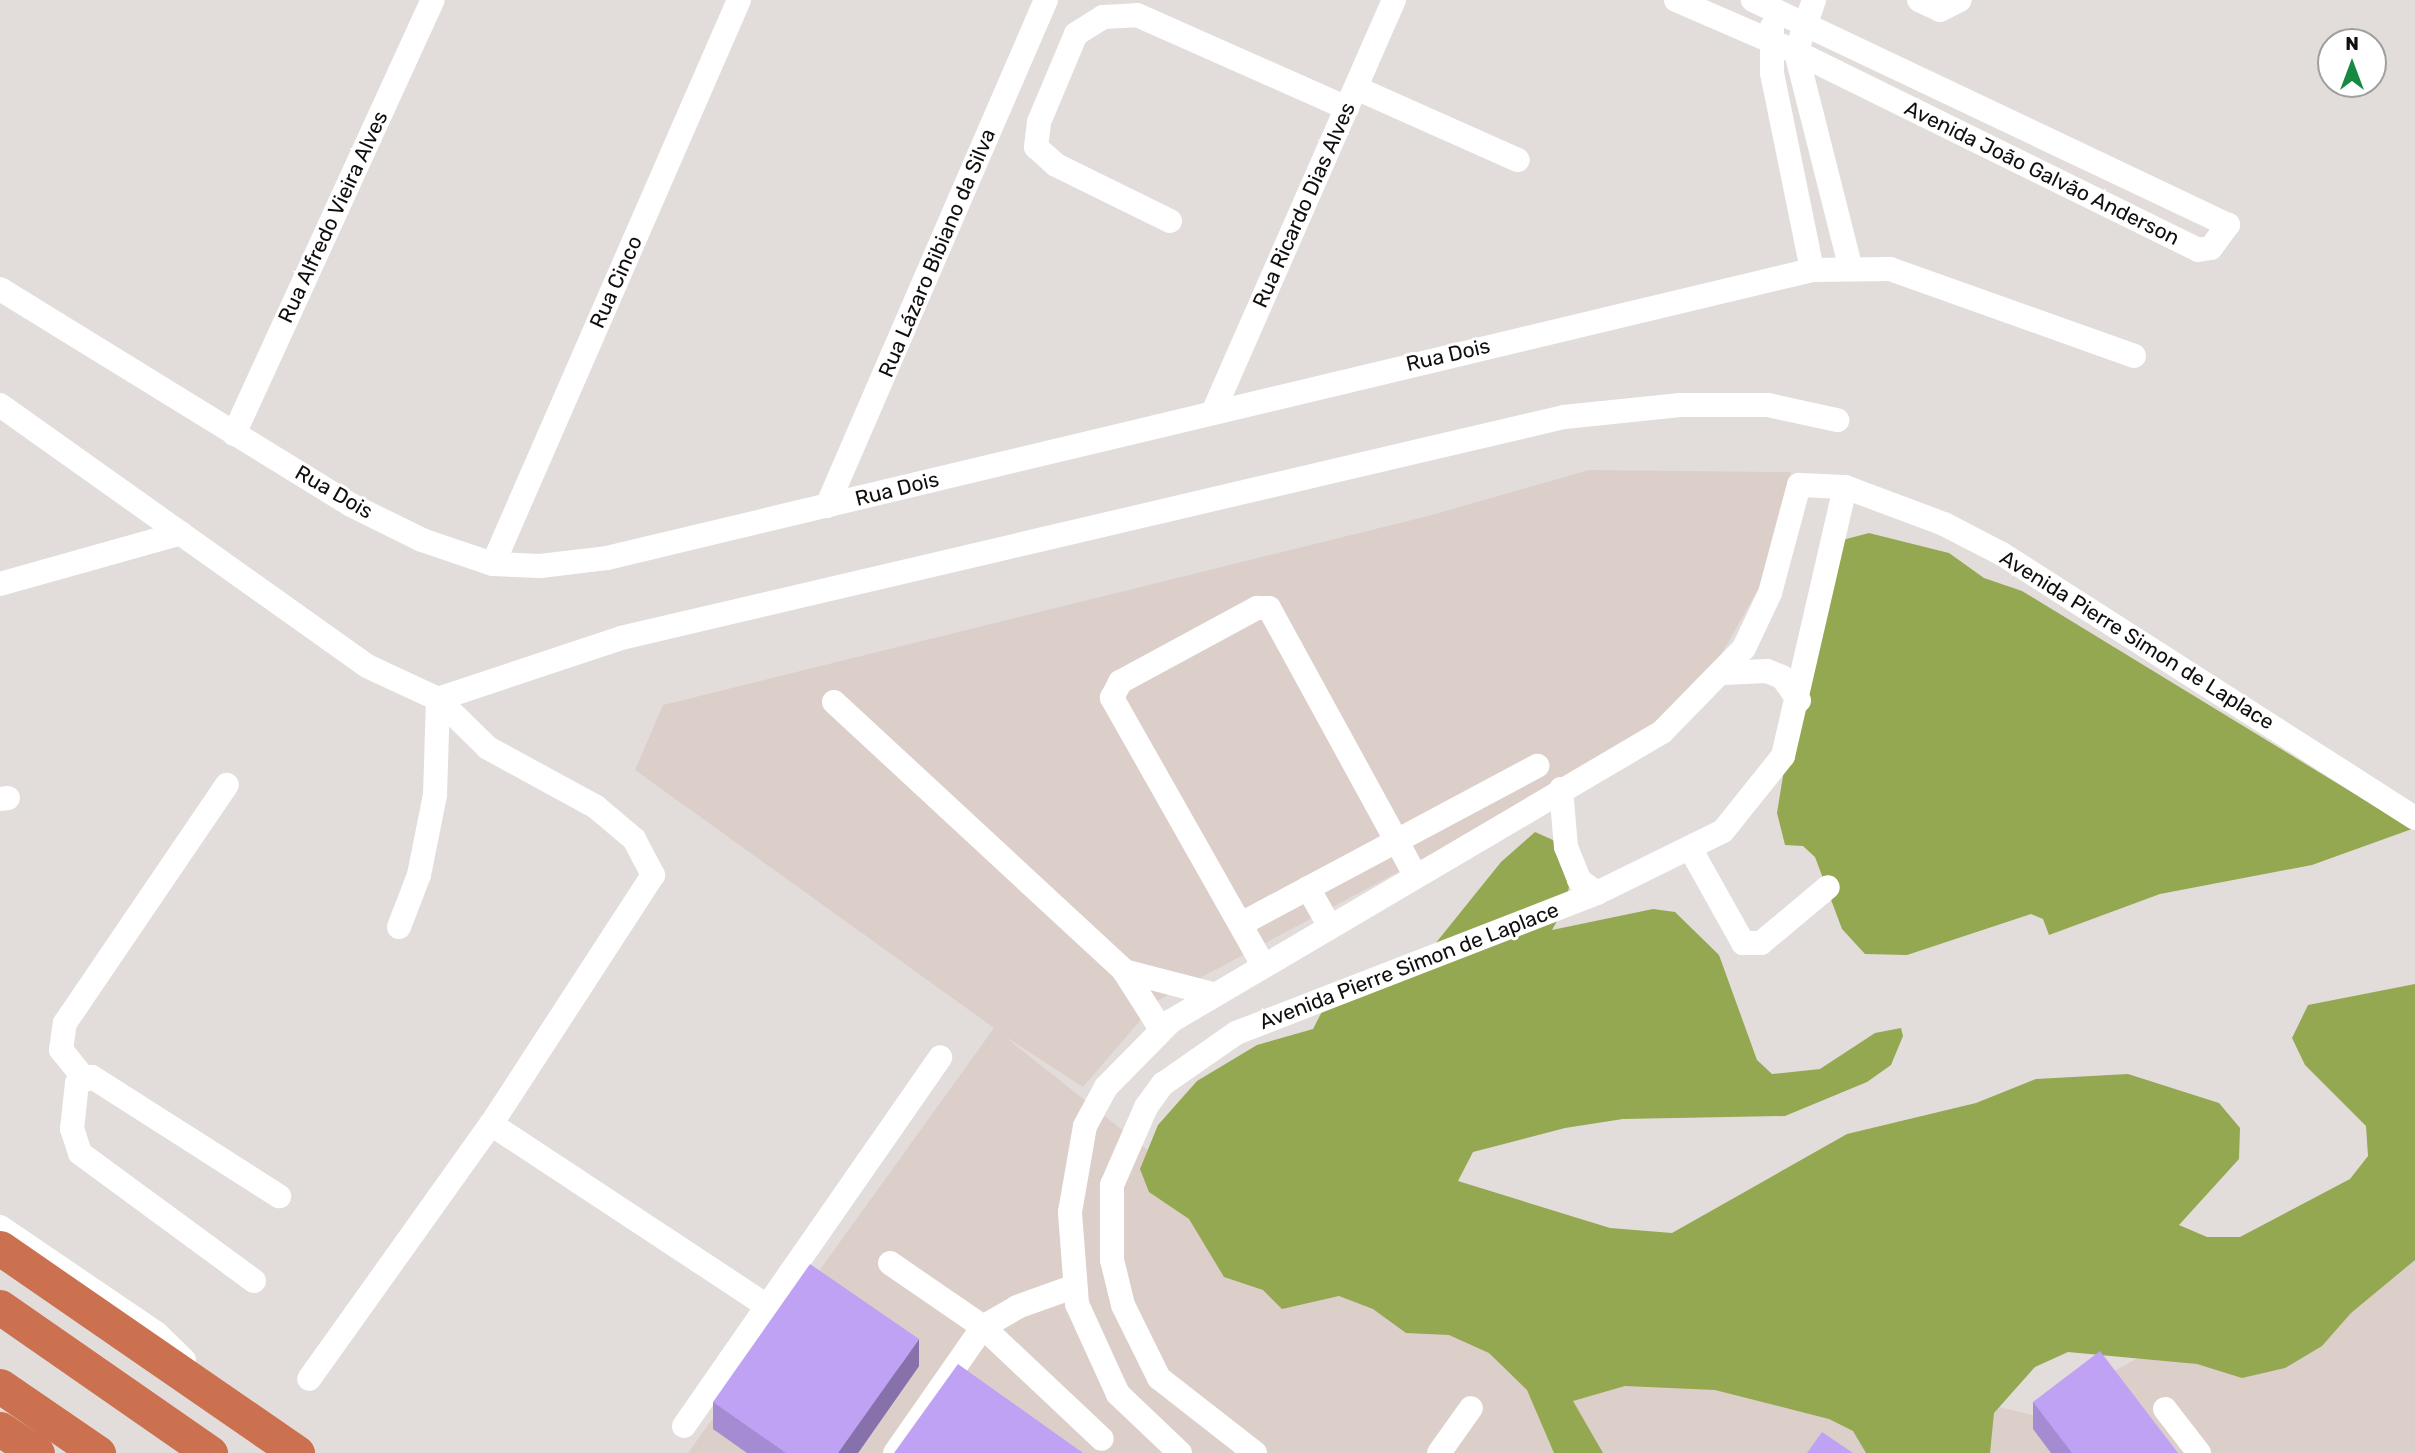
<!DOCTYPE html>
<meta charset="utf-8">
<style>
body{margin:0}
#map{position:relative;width:2415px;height:1453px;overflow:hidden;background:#e2dddb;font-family:Rubik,sans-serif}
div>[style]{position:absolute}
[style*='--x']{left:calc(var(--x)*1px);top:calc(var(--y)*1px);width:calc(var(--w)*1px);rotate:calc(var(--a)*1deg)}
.built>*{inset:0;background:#dccfca}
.forest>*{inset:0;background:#93a850}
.minor>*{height:24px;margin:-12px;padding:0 12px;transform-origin:12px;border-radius:12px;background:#fff}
.highway>*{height:35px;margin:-17.5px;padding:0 17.5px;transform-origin:17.5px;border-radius:17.5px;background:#cb714f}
.wall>*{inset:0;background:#a48bd2}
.shaded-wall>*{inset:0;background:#8671ab}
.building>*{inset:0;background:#bfa2f4}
span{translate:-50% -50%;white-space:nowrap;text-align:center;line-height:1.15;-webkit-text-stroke:6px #fff;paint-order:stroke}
.street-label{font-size:21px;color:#110f0e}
.north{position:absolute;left:2317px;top:28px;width:70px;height:70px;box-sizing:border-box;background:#fff;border:2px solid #a09f9f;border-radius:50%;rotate:0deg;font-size:19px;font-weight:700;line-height:28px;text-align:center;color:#110f0e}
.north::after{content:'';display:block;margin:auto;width:24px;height:32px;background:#168943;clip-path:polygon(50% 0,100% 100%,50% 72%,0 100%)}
</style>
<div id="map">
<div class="built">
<div style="clip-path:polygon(1589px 470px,1791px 472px,1765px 577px,1702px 689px,1663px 727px,1568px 781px,1157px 1001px,1083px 1087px,1004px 1036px,1252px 1233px,2033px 1415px,2415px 1208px,2415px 1453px,688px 1453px,994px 1028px,635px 770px,663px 705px,1428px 516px)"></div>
</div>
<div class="forest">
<div style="clip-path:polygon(1869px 533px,1949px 553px,1984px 578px,2022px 591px,2412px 829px,2312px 865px,2160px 894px,2049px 935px,2043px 919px,2031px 914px,1907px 955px,1865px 954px,1842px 929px,1815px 857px,1803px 846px,1785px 845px,1777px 813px,1794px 708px,1835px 542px)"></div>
<div style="clip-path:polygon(1535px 832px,1553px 840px,1571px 874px,1566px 905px,1552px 930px,1653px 909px,1675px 912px,1719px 955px,1757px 1060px,1772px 1074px,1820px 1069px,1875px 1033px,1901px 1028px,1903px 1036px,1891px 1065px,1867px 1082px,1785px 1116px,1623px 1119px,1565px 1128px,1473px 1152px,1458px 1181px,1610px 1228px,1672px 1233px,1847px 1134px,1976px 1103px,2036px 1079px,2128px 1074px,2219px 1103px,2240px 1128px,2239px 1159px,2179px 1225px,2207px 1237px,2240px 1237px,2350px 1179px,2368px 1156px,2366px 1126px,2305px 1065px,2292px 1038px,2308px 1005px,2415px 984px,2415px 1260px,2351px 1313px,2322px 1346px,2285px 1368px,2242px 1378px,2197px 1364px,2068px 1352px,2035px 1367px,1994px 1413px,1990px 1453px,1866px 1453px,1853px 1431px,1829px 1419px,1715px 1390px,1625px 1386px,1573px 1401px,1603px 1453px,1554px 1453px,1527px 1390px,1489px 1353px,1449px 1335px,1406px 1333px,1373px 1309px,1339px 1296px,1282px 1309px,1263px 1290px,1224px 1277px,1189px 1219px,1149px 1192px,1140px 1169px,1158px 1125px,1197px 1081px,1257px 1045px,1313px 1029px,1328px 1000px,1435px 944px,1501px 862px)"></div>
</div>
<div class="minor">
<div style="--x:1676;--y:0;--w:131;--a:23.4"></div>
<div style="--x:1796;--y:52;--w:448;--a:26.2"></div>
<div style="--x:2198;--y:250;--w:13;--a:-9"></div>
<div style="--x:2211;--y:248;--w:29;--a:-54"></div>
<div style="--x:2228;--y:225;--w:526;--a:-154.65"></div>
<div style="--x:1814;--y:0;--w:55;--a:109.1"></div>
<div style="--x:1796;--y:52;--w:221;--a:75.8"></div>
<div style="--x:1919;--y:0;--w:23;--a:25"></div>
<div style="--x:1940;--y:10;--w:22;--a:-27"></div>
<div style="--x:1772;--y:27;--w:46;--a:90"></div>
<div style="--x:1772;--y:73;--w:201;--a:78.5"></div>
<div style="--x:1356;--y:88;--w:177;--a:24"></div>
<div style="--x:1170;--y:221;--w:127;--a:-153.8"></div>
<div style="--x:1056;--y:165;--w:27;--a:-138"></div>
<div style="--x:1036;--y:147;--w:25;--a:-83"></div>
<div style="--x:1039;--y:122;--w:95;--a:-67.2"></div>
<div style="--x:1076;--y:34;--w:32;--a:-32"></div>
<div style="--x:1103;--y:17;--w:34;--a:-3"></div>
<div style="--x:1137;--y:15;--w:230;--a:23.9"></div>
<div style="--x:0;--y:289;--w:412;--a:31.6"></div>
<div style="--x:351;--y:505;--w:79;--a:26.2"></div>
<div style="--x:422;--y:540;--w:75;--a:18.7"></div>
<div style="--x:493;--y:564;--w:47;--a:2.4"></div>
<div style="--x:540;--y:566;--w:67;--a:-6.8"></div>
<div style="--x:607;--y:558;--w:1239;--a:-13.44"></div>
<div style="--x:1812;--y:270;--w:78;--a:-0.7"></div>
<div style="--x:1890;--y:269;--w:259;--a:19.6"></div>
<div style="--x:0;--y:405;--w:450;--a:35.4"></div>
<div style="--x:367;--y:666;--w:78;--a:24.9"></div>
<div style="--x:438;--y:699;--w:70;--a:44.4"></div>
<div style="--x:488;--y:748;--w:123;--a:28.6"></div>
<div style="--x:596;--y:807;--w:50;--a:40.1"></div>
<div style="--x:634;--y:839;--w:41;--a:62.2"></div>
<div style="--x:653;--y:875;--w:297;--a:123"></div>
<div style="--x:491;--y:1124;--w:313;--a:125.5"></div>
<div style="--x:1214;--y:410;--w:448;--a:-66.3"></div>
<div style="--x:234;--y:434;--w:477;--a:-65.4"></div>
<div style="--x:827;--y:506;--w:551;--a:-66.6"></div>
<div style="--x:493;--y:564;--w:615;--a:-66.43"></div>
<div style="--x:0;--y:584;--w:188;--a:-15.7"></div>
<div style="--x:1722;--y:673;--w:45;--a:-2.5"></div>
<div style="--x:1767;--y:671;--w:16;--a:22"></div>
<div style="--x:1782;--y:677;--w:29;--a:54"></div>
<div style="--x:438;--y:699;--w:193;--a:-18.4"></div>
<div style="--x:621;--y:638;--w:969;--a:-13.19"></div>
<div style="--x:1564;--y:417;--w:117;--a:-5.9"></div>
<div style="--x:1680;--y:405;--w:88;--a:0"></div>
<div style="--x:1768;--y:405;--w:71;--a:12.3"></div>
<div style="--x:834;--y:702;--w:396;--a:42.8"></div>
<div style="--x:1124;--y:971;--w:69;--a:57.5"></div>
<div style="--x:1561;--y:789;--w:58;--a:85.1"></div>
<div style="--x:1566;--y:847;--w:35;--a:68"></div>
<div style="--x:1579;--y:880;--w:22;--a:36"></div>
<div style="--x:0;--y:799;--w:8;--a:-7"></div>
<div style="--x:1690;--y:848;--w:109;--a:60.8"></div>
<div style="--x:1743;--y:943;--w:18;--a:0"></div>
<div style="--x:1761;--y:943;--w:87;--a:-39.9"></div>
<div style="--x:1308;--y:888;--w:43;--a:60.4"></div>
<div style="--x:1241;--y:924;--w:336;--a:-28.1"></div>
<div style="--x:399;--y:927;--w:56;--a:-69"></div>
<div style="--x:419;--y:875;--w:82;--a:-78.7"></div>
<div style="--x:435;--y:795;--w:96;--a:-88.2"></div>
<div style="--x:1262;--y:963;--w:305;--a:-119.5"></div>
<div style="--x:1112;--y:698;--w:18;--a:-63"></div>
<div style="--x:1120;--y:682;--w:156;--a:-28.4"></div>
<div style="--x:1257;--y:608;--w:12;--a:0"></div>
<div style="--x:1269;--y:608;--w:304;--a:61.3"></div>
<div style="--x:1124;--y:971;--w:92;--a:14.5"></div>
<div style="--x:83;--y:1077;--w:35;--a:-129"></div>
<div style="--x:61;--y:1050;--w:27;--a:-82"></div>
<div style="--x:65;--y:1023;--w:288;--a:-55.8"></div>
<div style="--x:491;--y:1124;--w:327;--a:33.4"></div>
<div style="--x:0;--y:1227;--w:189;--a:34.2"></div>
<div style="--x:156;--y:1333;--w:39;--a:44"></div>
<div style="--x:890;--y:1263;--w:113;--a:34.5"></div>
<div style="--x:983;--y:1327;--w:163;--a:43.3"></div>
<div style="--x:254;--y:1281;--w:216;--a:-143.7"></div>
<div style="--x:80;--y:1153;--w:25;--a:-108"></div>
<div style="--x:72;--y:1129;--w:46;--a:-83.8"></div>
<div style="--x:77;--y:1083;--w:16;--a:-22"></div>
<div style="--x:92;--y:1077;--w:222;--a:32.5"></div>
<div style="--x:2165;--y:1409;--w:56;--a:52.3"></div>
<div style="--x:684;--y:1426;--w:449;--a:-55.2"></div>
<div style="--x:895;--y:1453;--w:154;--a:-55.1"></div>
<div style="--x:983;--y:1327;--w:39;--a:-30"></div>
<div style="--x:1017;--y:1307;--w:59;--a:-19.7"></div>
<div style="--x:1180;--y:1453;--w:86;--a:-136.4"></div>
<div style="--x:1118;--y:1394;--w:99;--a:-114.5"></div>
<div style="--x:1077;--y:1304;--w:92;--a:-94.4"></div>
<div style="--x:1070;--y:1212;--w:87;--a:-80.1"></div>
<div style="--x:1085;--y:1126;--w:44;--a:-61.7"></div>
<div style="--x:1106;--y:1087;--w:93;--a:-45.4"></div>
<div style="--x:1171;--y:1021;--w:570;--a:-30.48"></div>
<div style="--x:1662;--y:732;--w:117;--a:-45.7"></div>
<div style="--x:1744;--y:648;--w:61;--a:-64.7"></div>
<div style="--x:1770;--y:593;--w:112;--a:-75"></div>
<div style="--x:1799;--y:485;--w:46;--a:2.5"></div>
<div style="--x:1845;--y:487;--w:106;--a:20.5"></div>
<div style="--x:1944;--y:524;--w:65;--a:27.3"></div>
<div style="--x:2002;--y:554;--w:490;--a:32.6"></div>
<div style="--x:1255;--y:1453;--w:122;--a:-142"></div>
<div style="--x:1159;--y:1378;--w:81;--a:-116.3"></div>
<div style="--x:1123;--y:1305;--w:46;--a:-103.7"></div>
<div style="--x:1112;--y:1260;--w:75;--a:-90"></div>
<div style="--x:1112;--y:1185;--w:85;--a:-66.4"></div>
<div style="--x:1146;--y:1107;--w:29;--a:-54"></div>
<div style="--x:1163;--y:1084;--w:89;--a:-34.9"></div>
<div style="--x:1236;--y:1033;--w:387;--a:-21.2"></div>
<div style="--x:1597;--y:893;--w:140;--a:-26.2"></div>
<div style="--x:1723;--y:831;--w:96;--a:-51.3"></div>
<div style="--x:1783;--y:756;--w:276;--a:-77"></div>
<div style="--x:1439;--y:1453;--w:55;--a:-54.6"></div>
</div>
<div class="highway">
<div style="--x:0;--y:1248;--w:361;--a:34.6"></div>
<div style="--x:0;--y:1307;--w:256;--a:34.8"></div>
<div style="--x:0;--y:1386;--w:119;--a:34.4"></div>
<div style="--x:0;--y:1429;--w:44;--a:33"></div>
</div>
<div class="wall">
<div style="clip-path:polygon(919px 1366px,858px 1453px,747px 1453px,713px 1429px,713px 1402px)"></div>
<div style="clip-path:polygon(2033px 1402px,2178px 1453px,2051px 1453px,2033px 1429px)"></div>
</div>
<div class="shaded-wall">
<div style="clip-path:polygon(919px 1339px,919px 1366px,858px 1453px,838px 1453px)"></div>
</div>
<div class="building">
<div style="clip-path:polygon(810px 1264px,919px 1339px,838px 1453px,786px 1453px,713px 1402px)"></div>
<div style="clip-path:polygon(2100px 1351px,2178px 1453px,2072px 1453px,2033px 1402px)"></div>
<div style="clip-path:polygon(958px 1364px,1083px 1453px,894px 1453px)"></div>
<div style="clip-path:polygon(1822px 1432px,1853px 1453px,1807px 1453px)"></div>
</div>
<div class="street-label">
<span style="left:2042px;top:173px;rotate:26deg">Avenida João Galvão Anderson</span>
<span style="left:1304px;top:205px;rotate:-66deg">Rua Ricardo Dias Alves</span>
<span style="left:333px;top:217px;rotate:-65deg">Rua Alfredo Vieira Alves</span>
<span style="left:937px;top:253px;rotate:-67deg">Rua Lázaro Bibiano da Silva</span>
<span style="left:616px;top:282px;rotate:-66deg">Rua Cinco</span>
<span style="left:1448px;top:355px;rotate:-13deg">Rua Dois</span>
<span style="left:897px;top:489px;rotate:-14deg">Rua Dois</span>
<span style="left:334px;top:492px;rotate:30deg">Rua Dois</span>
<span style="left:2137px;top:640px;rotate:32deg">Avenida Pierre Simon de Laplace</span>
<span style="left:1409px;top:966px;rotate:-21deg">Avenida Pierre Simon de Laplace</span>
</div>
<div class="north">N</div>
</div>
